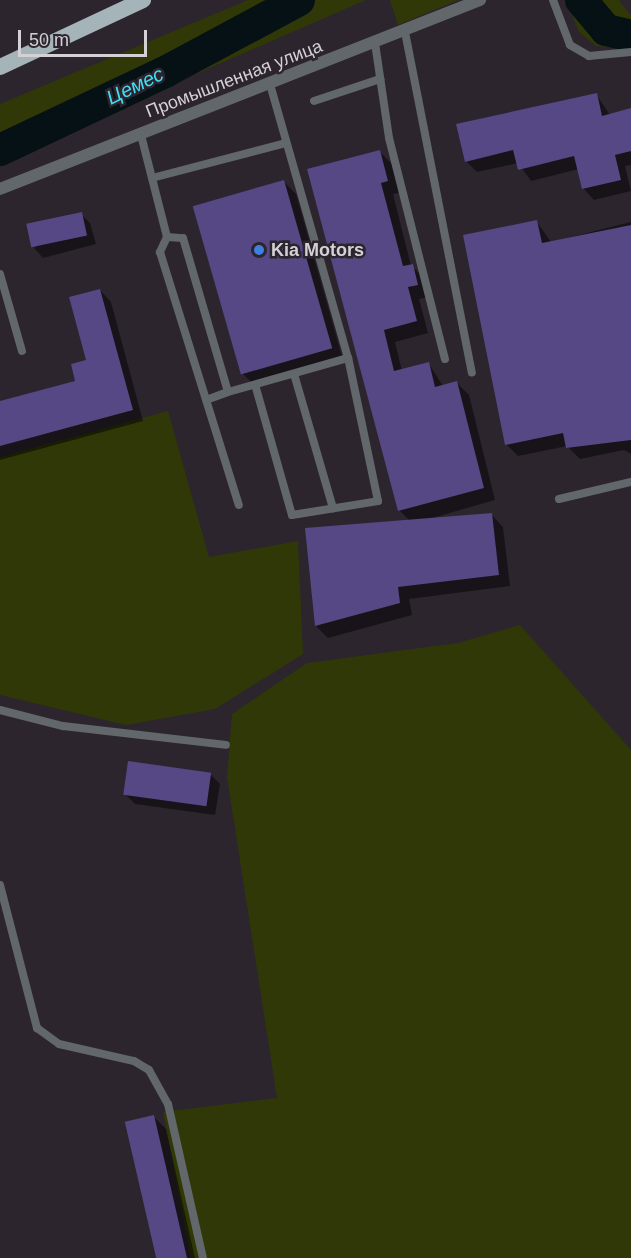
<!DOCTYPE html>
<meta charset="utf-8">
<style>
body{margin:0}
#map{position:relative;width:631px;height:1258px;overflow:hidden;background:#2c252e;font-family:Arial,sans-serif}
div>[style]{position:absolute}
[style*='--x']{left:calc(var(--x)*1px);top:calc(var(--y)*1px);width:calc(var(--w)*1px);rotate:calc(var(--a)*1deg)}
.green>*{inset:0;background:#303807}
.shadow>*{inset:0;background:#0007}
.river>*{height:32px;margin:-16px;padding:0 16px;transform-origin:16px;border-radius:16px;background:#051114}
.building>*{inset:0;background:#564785;transform-origin:0 0}
.service>*{height:8px;margin:-4px;padding:0 4px;transform-origin:4px;border-radius:4px;background:#61676a}
.minor>*{height:12px;margin:-6px;padding:0 6px;transform-origin:6px;border-radius:6px;background:#61676a}
.trunk>*{height:16px;margin:-8px;padding:0 8px;transform-origin:8px;border-radius:8px;background:#a4b4b8}
.dots>*{width:16px;height:16px;translate:-50% -50%;box-sizing:border-box;border:3px solid #2c252e;border-radius:50%}
span{translate:-50% -50%;white-space:nowrap;text-align:center;line-height:1.15;-webkit-text-stroke:5px #2c252e;paint-order:stroke}
.street-label{font-size:18px;color:#d5d0d6}
.poi-label{font-size:18px;color:#d5d0d6;font-weight:700}
.left{translate:0 -50%;text-align:left}
.water-label{font-size:20px;color:#40ddf3;font-style:italic}
.scale{position:absolute;left:18px;top:30px;width:129px;height:27px;box-sizing:border-box;border:3px solid #d5d0d6;border-top:0;padding-left:8px;font-size:18px;line-height:21px;white-space:nowrap;color:#d5d0d6;-webkit-text-stroke:4px #2c252e;paint-order:stroke}
</style>
<div id="map">
<div class="green">
<div style="clip-path:polygon(248px 0,366px 0,0 159px,0 104px)"></div>
<div style="clip-path:polygon(390px 0,458px 0,398px 25px)"></div>
<div style="clip-path:polygon(566px 0,619px 0,631px 16px,631px 48px,596px 46px,579px 32px)"></div>
<div style="clip-path:polygon(168px 411px,209px 557px,298px 541px,303px 654px,215px 709px,126px 725px,0 695px,0 457px)"></div>
<div style="clip-path:polygon(520px 625px,631px 750px,631px 1258px,191px 1258px,163px 1112px,277px 1098px,227px 777px,232px 714px,307px 663px,458px 643px)"></div>
</div>
<div class="shadow">
<div style="clip-path:polygon(596px 94px,610px 115px,631px 110px,631px 165px,625px 166px,631px 191px,594px 200px,583px 188px,579px 169px,531px 181px,518px 163px,477px 172px,466px 161px)"></div>
<div style="clip-path:polygon(380px 152px,392px 164px,399px 193px,393px 194px,411px 266px,424px 277px,429px 297px,419px 299px,428px 333px,395px 342px,402px 371px,429px 364px,443px 386px,457px 383px,469px 395px,495px 500px,429px 519px,491px 514px,503px 527px,510px 586px,409px 599px,412px 615px,328px 638px,316px 626px,410px 521px,399px 510px,309px 170px)"></div>
<div style="clip-path:polygon(284px 182px,296px 194px,343px 360px,254px 385px,242px 373px)"></div>
<div style="clip-path:polygon(81px 214px,90px 223px,96px 244px,43px 258px,34px 248px)"></div>
<div style="clip-path:polygon(537px 222px,551px 242px,631px 222px,631px 454px,624px 450px,580px 459px,567px 446px,518px 456px,506px 444px)"></div>
<div style="clip-path:polygon(100px 290px,111px 302px,143px 421px,0 460px,0 403px,77px 382px,88px 361px)"></div>
<div style="clip-path:polygon(210px 774px,220px 784px,215px 815px,135px 804px,125px 794px)"></div>
<div style="clip-path:polygon(154px 1117px,166px 1129px,195px 1258px,157px 1258px)"></div>
</div>
<div class="river">
<div style="--x:581;--y:0;--w:39;--a:50"></div>
<div style="--x:606;--y:30;--w:26;--a:13"></div>
<div style="--x:0;--y:150;--w:183;--a:-25.3"></div>
<div style="--x:165;--y:72;--w:152;--a:-28.2"></div>
</div>
<div class="building">
<div style="clip-path:polygon(597px 93px,602px 116px,631px 108px,631px 151px,615px 155px,621px 180px,582px 189px,574px 156px,518px 170px,513px 150px,465px 162px,456px 124px)"></div>
<div style="clip-path:polygon(380px 150px,388px 181px,381px 183px,403px 266px,413px 264px,418px 285px,408px 287px,417px 321px,384px 330px,394px 371px,429px 362px,435px 387px,457px 381px,484px 488px,398px 511px,307px 169px)"></div>
<div style="left:284px;top:180px;width:175px;height:95px;rotate:74deg"></div>
<div style="left:82px;top:212px;width:24px;height:57px;rotate:78deg"></div>
<div style="clip-path:polygon(537px 220px,542px 243px,631px 225px,631px 440px,566px 448px,563px 433px,505px 445px,463px 235px)"></div>
<div style="clip-path:polygon(100px 289px,133px 410px,0 446px,0 401px,75px 381px,71px 364px,86px 360px,69px 297px)"></div>
<div style="clip-path:polygon(492px 513px,499px 575px,398px 587px,400px 603px,315px 626px,305px 528px)"></div>
<div style="left:128px;top:761px;width:84px;height:34px;rotate:8deg"></div>
<div style="left:154px;top:1115px;width:147px;height:30px;rotate:77deg"></div>
</div>
<div class="service">
<div style="--x:553;--y:0;--w:48;--a:69.3"></div>
<div style="--x:570;--y:45;--w:22;--a:30"></div>
<div style="--x:589;--y:56;--w:42;--a:-5.4"></div>
<div style="--x:405;--y:32;--w:347;--a:78.9"></div>
<div style="--x:375;--y:43;--w:96;--a:81.6"></div>
<div style="--x:389;--y:138;--w:228;--a:75.8"></div>
<div style="--x:314;--y:101;--w:70;--a:-18.4"></div>
<div style="--x:141;--y:135;--w:105;--a:75.7"></div>
<div style="--x:167;--y:237;--w:17;--a:115"></div>
<div style="--x:160;--y:252;--w:265;--a:72.7"></div>
<div style="--x:152;--y:178;--w:138;--a:-14.6"></div>
<div style="--x:167;--y:237;--w:16;--a:4"></div>
<div style="--x:183;--y:238;--w:160;--a:73.7"></div>
<div style="--x:228;--y:392;--w:125;--a:-15.8"></div>
<div style="--x:0;--y:274;--w:80;--a:74.1"></div>
<div style="--x:294;--y:374;--w:140;--a:73.8"></div>
<div style="--x:256;--y:388;--w:132;--a:74.2"></div>
<div style="--x:292;--y:515;--w:87;--a:-9.2"></div>
<div style="--x:378;--y:501;--w:146;--a:-101.8"></div>
<div style="--x:348;--y:358;--w:284;--a:-105.9"></div>
<div style="--x:206;--y:400;--w:23;--a:-20"></div>
<div style="--x:559;--y:499;--w:74;--a:-13.3"></div>
<div style="--x:0;--y:710;--w:65;--a:14.3"></div>
<div style="--x:63;--y:726;--w:164;--a:6.6"></div>
<div style="--x:0;--y:885;--w:148;--a:75.5"></div>
<div style="--x:37;--y:1028;--w:27;--a:36"></div>
<div style="--x:59;--y:1044;--w:77;--a:12.8"></div>
<div style="--x:134;--y:1061;--w:17;--a:31"></div>
<div style="--x:149;--y:1070;--w:39;--a:61"></div>
<div style="--x:168;--y:1104;--w:158;--a:77.2"></div>
</div>
<div class="minor">
<div style="--x:0;--y:189;--w:516;--a:-21.49"></div>
</div>
<div class="trunk">
<div style="--x:0;--y:67;--w:158;--a:-25.1"></div>
</div>
<div class="dots">
<div style="left:259px;top:250px;background:#3f7fe0"></div>
</div>
<div class="street-label">
<span style="left:234px;top:79px;rotate:-21deg">Промышленная улица</span>
</div>
<div class="poi-label">
<span class="left" style="left:271px;top:250px">Kia Motors</span>
</div>
<div class="water-label">
<span style="left:135px;top:86px;rotate:-26deg">Цемес</span>
</div>
<div class="scale">50 m</div>
</div>
